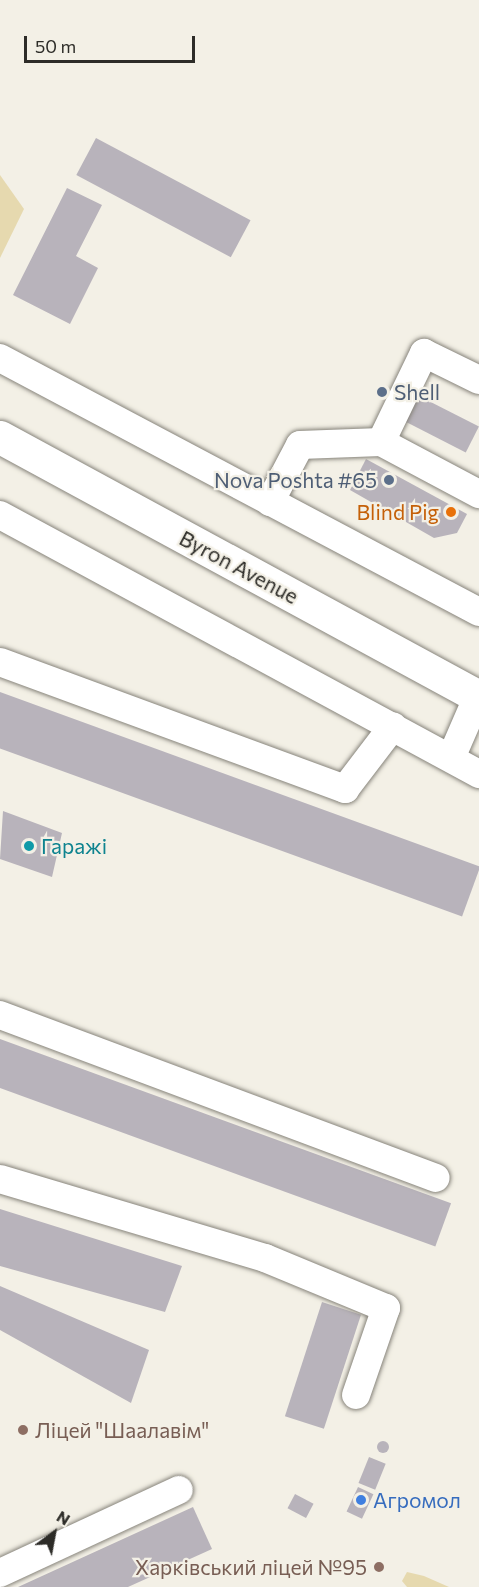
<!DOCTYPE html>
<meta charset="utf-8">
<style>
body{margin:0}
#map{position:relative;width:479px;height:1587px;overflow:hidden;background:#f3f0e6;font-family:Commissioner,sans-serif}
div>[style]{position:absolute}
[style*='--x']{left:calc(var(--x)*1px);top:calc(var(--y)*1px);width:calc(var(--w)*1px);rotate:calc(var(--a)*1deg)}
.green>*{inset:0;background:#e6d9af}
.building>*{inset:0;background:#b8b3bb;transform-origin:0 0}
.round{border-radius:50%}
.roads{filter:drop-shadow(0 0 2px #87847b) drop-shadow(0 0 2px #87847b)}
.minor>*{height:28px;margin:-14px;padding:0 14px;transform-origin:14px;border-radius:14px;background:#fff}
.major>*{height:33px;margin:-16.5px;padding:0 16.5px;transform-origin:16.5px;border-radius:16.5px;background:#fff}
.dots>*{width:16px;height:16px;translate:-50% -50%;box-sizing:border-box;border:3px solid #f3f0e6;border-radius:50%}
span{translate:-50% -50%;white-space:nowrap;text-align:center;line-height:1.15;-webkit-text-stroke:4.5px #f3f0e6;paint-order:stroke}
.service-label{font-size:21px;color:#4e5e75}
.left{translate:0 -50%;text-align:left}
.right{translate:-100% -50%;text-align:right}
.food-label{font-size:21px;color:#c56008}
.street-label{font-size:21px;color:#2d2c28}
.culture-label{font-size:21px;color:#0d838f}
.education-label{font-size:21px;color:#785e54}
.shop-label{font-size:21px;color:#366cbe}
.north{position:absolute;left:24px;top:1503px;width:60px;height:60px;-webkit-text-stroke:4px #f3f0e6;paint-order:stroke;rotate:32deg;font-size:16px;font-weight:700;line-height:24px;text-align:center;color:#2d2c28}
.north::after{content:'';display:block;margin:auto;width:21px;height:27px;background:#2d2c28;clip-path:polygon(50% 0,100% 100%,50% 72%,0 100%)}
.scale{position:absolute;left:24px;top:36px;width:171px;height:27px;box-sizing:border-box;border:3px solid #2d2c28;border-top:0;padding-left:8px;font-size:18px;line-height:21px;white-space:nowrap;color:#2d2c28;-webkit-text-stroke:4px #f3f0e6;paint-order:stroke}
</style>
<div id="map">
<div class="green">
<div style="clip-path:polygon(0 175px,24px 209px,0 258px)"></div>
<div style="clip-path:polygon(407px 1572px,424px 1576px,449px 1587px,407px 1587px,402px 1581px)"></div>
</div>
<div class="building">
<div style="left:96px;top:138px;width:175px;height:42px;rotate:28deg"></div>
<div style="clip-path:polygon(67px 188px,102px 205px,76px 256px,98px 268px,70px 324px,13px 295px)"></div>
<div style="left:413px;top:393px;width:74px;height:29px;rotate:27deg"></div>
<div style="clip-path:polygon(366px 459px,467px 514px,457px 533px,434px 538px,350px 490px)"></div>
<div style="left:0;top:692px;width:511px;height:53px;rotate:20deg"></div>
<div style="clip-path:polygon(3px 811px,62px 833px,52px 877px,0 859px)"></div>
<div style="left:0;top:1039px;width:480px;height:46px;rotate:20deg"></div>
<div style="clip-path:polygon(0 1209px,182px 1266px,165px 1312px,0 1266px)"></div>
<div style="clip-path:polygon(0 1286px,149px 1350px,131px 1403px,0 1330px)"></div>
<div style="left:322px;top:1302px;width:41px;height:120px;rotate:18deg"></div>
<div class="round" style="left:377px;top:1441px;width:12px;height:12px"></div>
<div style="left:369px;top:1457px;width:18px;height:28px;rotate:22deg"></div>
<div style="left:358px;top:1487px;width:17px;height:27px;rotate:25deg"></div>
<div style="left:295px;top:1494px;width:21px;height:16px;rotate:28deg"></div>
<div style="clip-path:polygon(193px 1507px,212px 1549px,128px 1587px,18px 1587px)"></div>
</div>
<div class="roads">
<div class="minor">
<div style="--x:0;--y:358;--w:542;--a:27.94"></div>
<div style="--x:381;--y:442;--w:99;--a:-64.2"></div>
<div style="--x:424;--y:353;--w:61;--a:26.1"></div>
<div style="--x:270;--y:502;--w:64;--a:-62.2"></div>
<div style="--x:300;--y:445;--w:81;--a:-2.1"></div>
<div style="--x:381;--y:442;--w:111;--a:28"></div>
<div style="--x:0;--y:515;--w:545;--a:28.4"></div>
<div style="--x:0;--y:662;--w:368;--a:20.2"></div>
<div style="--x:345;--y:789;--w:79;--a:-52.7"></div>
<div style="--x:451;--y:758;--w:68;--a:-66.5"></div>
<div style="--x:0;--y:1015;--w:465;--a:20.5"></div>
<div style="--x:0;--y:1179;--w:277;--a:16.6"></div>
<div style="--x:265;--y:1258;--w:131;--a:22.5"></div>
<div style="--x:386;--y:1308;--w:92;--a:109"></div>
<div style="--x:0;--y:1573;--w:197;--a:-24.9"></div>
</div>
<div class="major">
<div style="--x:0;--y:437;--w:545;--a:28.49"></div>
</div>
</div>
<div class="dots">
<div style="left:382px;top:392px;background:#5c6f8a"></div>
<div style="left:389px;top:480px;background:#5c6f8a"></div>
<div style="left:451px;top:512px;background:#e8710a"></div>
<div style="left:29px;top:846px;background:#0f9aa8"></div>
<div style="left:23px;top:1430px;background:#8d6e63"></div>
<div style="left:361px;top:1500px;background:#3f7fe0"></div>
<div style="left:379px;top:1567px;background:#8d6e63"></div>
</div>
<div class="service-label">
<span class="left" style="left:394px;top:392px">Shell</span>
<span class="right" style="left:377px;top:480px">Nova Poshta #65</span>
</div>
<div class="food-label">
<span class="right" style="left:439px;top:512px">Blind Pig</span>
</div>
<div class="street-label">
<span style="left:239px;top:567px;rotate:28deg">Byron Avenue</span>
</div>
<div class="culture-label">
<span class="left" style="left:41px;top:846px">Гаражі</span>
</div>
<div class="education-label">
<span class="left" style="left:35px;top:1430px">Ліцей "Шаалавім"</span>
<span class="right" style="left:367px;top:1567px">Харківський ліцей №95</span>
</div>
<div class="shop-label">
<span class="left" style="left:373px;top:1500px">Агромол</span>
</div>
<div class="north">N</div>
<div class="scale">50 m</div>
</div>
